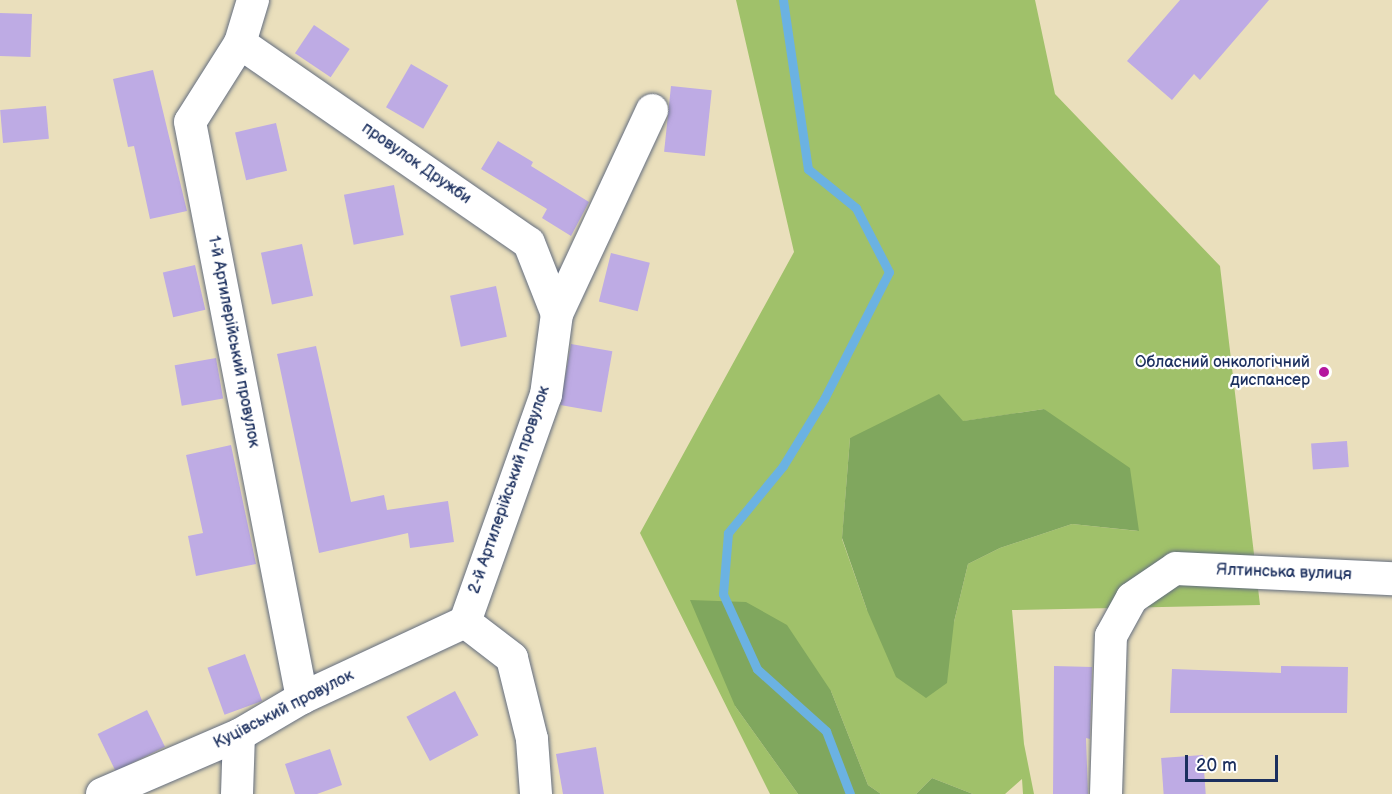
<!DOCTYPE html>
<meta charset="utf-8">
<style>
body{margin:0}
#map{position:relative;width:1392px;height:794px;overflow:hidden;background:#eadfbc;font-family:"Balsamiq Sans",sans-serif}
div>[style]{position:absolute}
[style*='--x']{left:calc(var(--x)*1px);top:calc(var(--y)*1px);width:calc(var(--w)*1px);rotate:calc(var(--a)*1deg)}
.green>*{inset:0;background:#a0c16a}
.forest>*{inset:0;background:#80a75e}
.stream>*{height:9px;margin:-4.5px;padding:0 4.5px;transform-origin:4.5px;border-radius:4.5px;background:#6bb2e2}
.building>*{inset:0;background:#beabe4;transform-origin:0 0}
.roads{filter:drop-shadow(0 0 2px #636d7f) drop-shadow(0 0 2px #636d7f)}
.street>*{height:32px;margin:-16px;padding:0 16px;transform-origin:16px;border-radius:16px;background:#fff}
.secondary>*{height:33px;margin:-16.5px;padding:0 16.5px;transform-origin:16.5px;border-radius:16.5px;background:#fff}
.dots>*{width:16px;height:16px;translate:-50% -50%;box-sizing:border-box;border:3px solid #fff;border-radius:50%}
span{translate:-50% -50%;white-space:nowrap;text-align:center;line-height:1.15;-webkit-text-stroke:4.5px #fff;paint-order:stroke}
.street-label{font-size:16px;color:#1b2f5e}
.poi-label{font-size:16px;color:#1b2f5e}
.right{translate:-100% -50%;text-align:right}
.scale{position:absolute;left:1185px;top:755px;width:93px;height:27px;box-sizing:border-box;border:3px solid #1b2f5e;border-top:0;padding-left:8px;font-size:18px;line-height:21px;white-space:nowrap;color:#1b2f5e;-webkit-text-stroke:4px #fff;paint-order:stroke}
</style>
<div id="map">
<div class="green">
<div style="clip-path:polygon(evenodd,736px 0,1035px 0,1055px 94px,1220px 266px,1260px 605px,1012px 610px,1024px 744px,1034px 794px,1023px 794px,1022px 779px,1005px 794px,973px 794px,932px 778px,916px 794px,881px 794px,868px 785px,831px 691px,735px 706px,798px 794px,770px 794px,640px 533px,794px 252px,736px 0,1044px 409px,1138px 531px,1072px 524px,1000px 548px,968px 564px,954px 622px,867px 610px,842px 539px,850px 438px,1044px 409px)"></div>
</div>
<div class="forest">
<div style="clip-path:polygon(939px 394px,963px 421px,1044px 409px,1130px 468px,1139px 531px,1072px 524px,1000px 548px,968px 564px,954px 622px,947px 683px,926px 698px,896px 677px,867px 610px,842px 538px,850px 438px)"></div>
<div style="clip-path:polygon(690px 600px,746px 602px,787px 625px,831px 691px,868px 785px,881px 794px,798px 794px,735px 706px)"></div>
<div style="clip-path:polygon(932px 778px,973px 794px,916px 794px)"></div>
</div>
<div class="stream">
<div style="--x:783;--y:0;--w:171;--a:81.6"></div>
<div style="--x:808;--y:169;--w:62;--a:39.1"></div>
<div style="--x:856;--y:208;--w:72;--a:62.7"></div>
<div style="--x:889;--y:272;--w:143;--a:117.1"></div>
<div style="--x:824;--y:399;--w:79;--a:121.5"></div>
<div style="--x:783;--y:466;--w:87;--a:129.4"></div>
<div style="--x:728;--y:533;--w:61;--a:94.7"></div>
<div style="--x:723;--y:594;--w:82;--a:65.6"></div>
<div style="--x:757;--y:669;--w:93;--a:41.9"></div>
<div style="--x:826;--y:731;--w:67;--a:69.1"></div>
</div>
<div class="building">
<div style="clip-path:polygon(1180px 0,1269px 0,1200px 80px,1194px 74px,1172px 100px,1127px 61px)"></div>
<div style="left:0;top:13px;width:32px;height:43px;rotate:2deg"></div>
<div style="left:314px;top:25px;width:43px;height:34px;rotate:34deg"></div>
<div style="left:411px;top:64px;width:43px;height:50px;rotate:30deg"></div>
<div style="clip-path:polygon(153px 70px,187px 211px,150px 219px,134px 146px,128px 147px,113px 79px)"></div>
<div style="left:671px;top:86px;width:41px;height:66px;rotate:6deg"></div>
<div style="left:46px;top:106px;width:33px;height:46px;rotate:85deg"></div>
<div style="left:276px;top:123px;width:49px;height:42px;rotate:77deg"></div>
<div style="clip-path:polygon(498px 141px,533px 162px,531px 166px,589px 202px,571px 236px,542px 218px,547px 209px,481px 169px)"></div>
<div style="left:394px;top:185px;width:51px;height:51px;rotate:79deg"></div>
<div style="left:302px;top:244px;width:53px;height:42px;rotate:78deg"></div>
<div style="left:611px;top:253px;width:40px;height:50px;rotate:14deg"></div>
<div style="left:195px;top:265px;width:46px;height:33px;rotate:77deg"></div>
<div style="left:496px;top:286px;width:52px;height:47px;rotate:78deg"></div>
<div style="left:571px;top:344px;width:42px;height:62px;rotate:10deg"></div>
<div style="clip-path:polygon(316px 346px,351px 502px,384px 495px,387px 510px,448px 501px,454px 542px,410px 548px,408px 533px,319px 553px,277px 354px)"></div>
<div style="left:216px;top:358px;width:41px;height:42px;rotate:80deg"></div>
<div style="left:1347px;top:441px;width:26px;height:36px;rotate:86deg"></div>
<div style="clip-path:polygon(231px 445px,256px 564px,196px 576px,188px 536px,203px 533px,186px 455px)"></div>
<div style="left:245px;top:654px;width:50px;height:40px;rotate:70deg"></div>
<div style="clip-path:polygon(1054px 666px,1092px 667px,1090px 739px,1086px 738px,1088px 794px,1053px 794px)"></div>
<div style="clip-path:polygon(1281px 666px,1348px 667px,1347px 713px,1170px 713px,1172px 669px,1281px 673px)"></div>
<div style="left:455px;top:691px;width:50px;height:55px;rotate:62deg"></div>
<div style="left:147px;top:710px;width:41px;height:55px;rotate:64deg"></div>
<div style="clip-path:polygon(596px 747px,604px 794px,563px 794px,556px 754px)"></div>
<div style="clip-path:polygon(330px 749px,342px 785px,317px 794px,295px 794px,285px 764px)"></div>
<div style="left:1203px;top:755px;width:39px;height:42px;rotate:86deg"></div>
</div>
<div class="roads">
<div class="street">
<div style="--x:253;--y:0;--w:45;--a:106.8"></div>
<div style="--x:240;--y:43;--w:93;--a:122.3"></div>
<div style="--x:190;--y:122;--w:587;--a:79"></div>
<div style="--x:240;--y:43;--w:351;--a:34.7"></div>
<div style="--x:529;--y:243;--w:76;--a:68.5"></div>
<div style="--x:102;--y:794;--w:149;--a:-23.3"></div>
<div style="--x:239;--y:735;--w:73;--a:-30.4"></div>
<div style="--x:302;--y:698;--w:180;--a:-25"></div>
<div style="--x:237;--y:794;--w:59;--a:-88.1"></div>
<div style="--x:536;--y:794;--w:55;--a:-94.2"></div>
<div style="--x:532;--y:739;--w:83;--a:-103.9"></div>
<div style="--x:512;--y:658;--w:59;--a:-142.5"></div>
<div style="--x:465;--y:622;--w:241;--a:-70.4"></div>
<div style="--x:546;--y:395;--w:82;--a:-82.3"></div>
<div style="--x:557;--y:314;--w:225;--a:-65"></div>
<div style="--x:1106;--y:794;--w:158;--a:-88.2"></div>
<div style="--x:1111;--y:636;--w:43;--a:-61.1"></div>
<div style="--x:1132;--y:598;--w:53;--a:-34.3"></div>
</div>
<div class="secondary">
<div style="--x:1176;--y:568;--w:216;--a:2.7"></div>
</div>
</div>
<div class="dots">
<div style="left:1324px;top:372px;background:#b5179e"></div>
</div>
<div class="street-label">
<span style="left:416px;top:164px;rotate:35deg">провулок Дружби</span>
<span style="left:233px;top:342px;rotate:79deg">1-й Артилерійський провулок</span>
<span style="left:510px;top:490px;rotate:-71deg">2-й Артилерійський провулок</span>
<span style="left:1284px;top:573px;rotate:2deg">Ялтинська вулиця</span>
<span style="left:284px;top:710px;rotate:-27deg">Куцівський провулок</span>
</div>
<div class="poi-label">
<span class="right" style="left:1310px;top:372px">Обласний онкологічний<br>диспансер</span>
</div>
<div class="scale">20 m</div>
</div>
